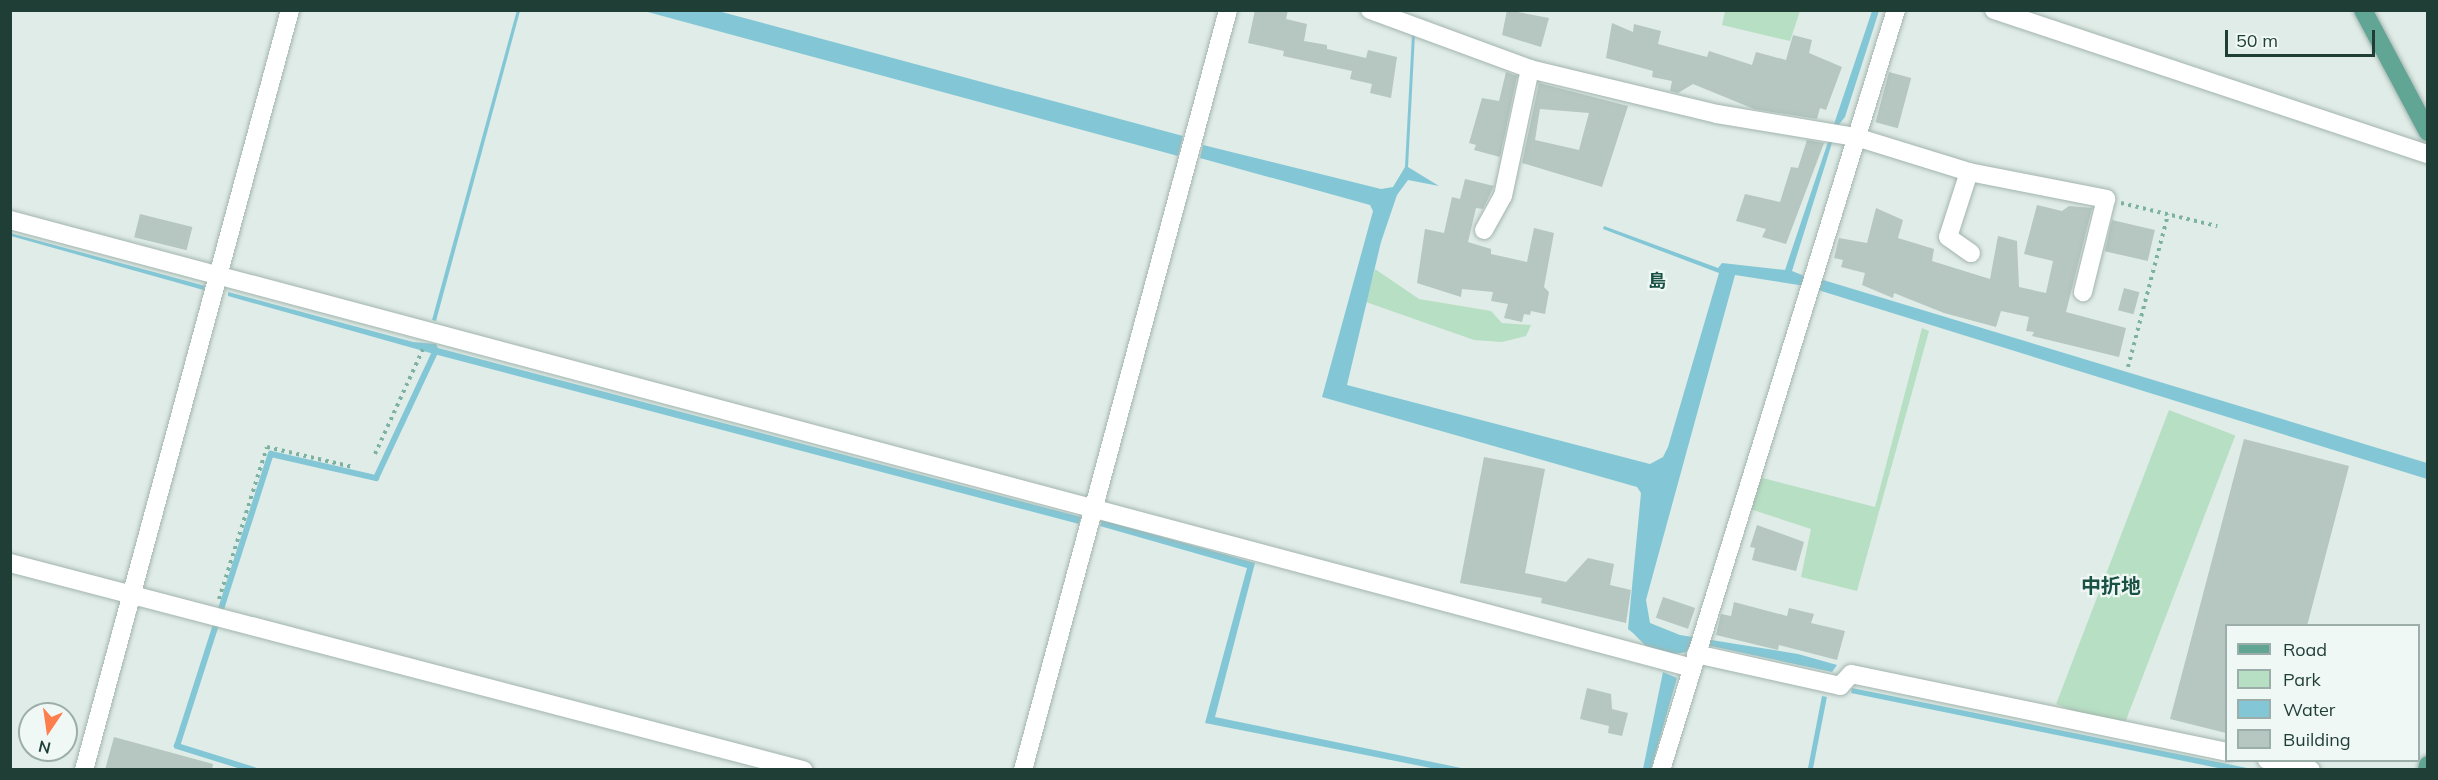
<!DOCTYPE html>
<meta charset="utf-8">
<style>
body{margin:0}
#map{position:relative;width:2438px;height:780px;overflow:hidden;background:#e0ece7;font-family:Mulish,"Noto Sans JP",sans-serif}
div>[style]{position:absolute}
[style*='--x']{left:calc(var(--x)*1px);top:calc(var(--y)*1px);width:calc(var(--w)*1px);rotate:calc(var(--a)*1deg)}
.green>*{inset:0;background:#b7dfc3;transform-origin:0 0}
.water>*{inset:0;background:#83c7d6;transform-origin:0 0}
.stream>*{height:6px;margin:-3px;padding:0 3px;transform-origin:3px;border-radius:3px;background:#83c7d6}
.building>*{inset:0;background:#b5c7c0;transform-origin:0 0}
.path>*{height:4px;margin-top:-2px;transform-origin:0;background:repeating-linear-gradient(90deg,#7db2a3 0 3px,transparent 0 7.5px)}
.roads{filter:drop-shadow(0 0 2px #a2b4ae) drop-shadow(0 0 2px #a2b4ae)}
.minor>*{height:18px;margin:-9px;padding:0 9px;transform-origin:9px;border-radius:9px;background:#fff}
.major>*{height:18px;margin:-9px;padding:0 9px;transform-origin:9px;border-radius:9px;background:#61a595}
span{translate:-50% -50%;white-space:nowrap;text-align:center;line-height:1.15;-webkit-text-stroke:4.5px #f0f8f5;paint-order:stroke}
.neighbourhood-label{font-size:18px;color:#1a5145;font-weight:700}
.quarter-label{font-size:20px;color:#1a5145;font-weight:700}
.frame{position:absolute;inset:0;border:12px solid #1f3e36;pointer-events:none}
.legend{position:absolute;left:2225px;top:624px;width:195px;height:138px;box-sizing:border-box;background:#f0f8f5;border:2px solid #9caea9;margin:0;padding:8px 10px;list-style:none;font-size:18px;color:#1f3e36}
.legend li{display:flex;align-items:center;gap:12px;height:30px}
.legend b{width:30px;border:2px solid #9caea9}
.north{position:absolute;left:18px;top:702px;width:60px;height:60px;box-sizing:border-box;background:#f0f8f5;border:2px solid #9caea9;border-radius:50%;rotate:193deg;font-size:16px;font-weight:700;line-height:24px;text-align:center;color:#1f3e36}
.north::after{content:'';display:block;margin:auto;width:21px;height:27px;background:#fd7d4d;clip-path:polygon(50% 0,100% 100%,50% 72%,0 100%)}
.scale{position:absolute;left:2225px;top:30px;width:150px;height:27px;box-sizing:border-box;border:3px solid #1f3e36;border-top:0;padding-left:8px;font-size:18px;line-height:21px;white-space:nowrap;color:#1f3e36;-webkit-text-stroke:4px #f0f8f5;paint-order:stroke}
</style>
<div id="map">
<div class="green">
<div style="clip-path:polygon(1725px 11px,1725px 10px,1800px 11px,1790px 41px,1722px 25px)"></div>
<div style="clip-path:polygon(1375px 269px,1419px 299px,1491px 311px,1502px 323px,1531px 325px,1526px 336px,1502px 342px,1474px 340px,1366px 302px)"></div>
<div style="clip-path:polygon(1922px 328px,1929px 331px,1857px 591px,1801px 577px,1811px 529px,1747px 508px,1759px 477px,1875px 507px)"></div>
<div style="left:2169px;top:410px;width:71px;height:315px;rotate:21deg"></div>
</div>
<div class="water">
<div style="clip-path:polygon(517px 10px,520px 11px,436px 321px,432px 320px)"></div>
<div style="clip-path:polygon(644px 11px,718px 11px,1183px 136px,1178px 156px)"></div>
<div style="clip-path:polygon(1872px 11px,1879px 11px,1845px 117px,1837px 127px,1792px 271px,1807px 277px,1805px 286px,1735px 275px,1646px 600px,1650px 623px,1680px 635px,1798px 654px,1837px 665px,1832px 672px,1692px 642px,1689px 652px,1672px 654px,1646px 646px,1633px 633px,1628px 629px,1641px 493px,1637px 487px,1322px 397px,1373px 211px,1370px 205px,1200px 158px,1203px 145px,1381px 189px,1393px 187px,1405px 167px,1412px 34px,1415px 34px,1408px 167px,1439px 186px,1408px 180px,1397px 195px,1381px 242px,1347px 385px,1650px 464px,1663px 457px,1668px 447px,1719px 273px,1603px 229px,1604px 226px,1718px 268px,1722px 263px,1785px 270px)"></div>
<div style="clip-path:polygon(10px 233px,209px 287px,207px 291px,11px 236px)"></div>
<div style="clip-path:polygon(1820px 279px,2427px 463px,2427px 479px,1818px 290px)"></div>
<div style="clip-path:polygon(228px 292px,413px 342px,436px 344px,438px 348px,1081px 517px,1079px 524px,434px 354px,228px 296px)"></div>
<div style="clip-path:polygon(1102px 520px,1255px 563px,1215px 717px,1466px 769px,1436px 769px,1205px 723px,1247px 568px,1100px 526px)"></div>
<div style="clip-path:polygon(1663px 672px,1677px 678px,1651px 769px,1643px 769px)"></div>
<div style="clip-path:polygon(1852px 688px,2252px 769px,2223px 769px,1851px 693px)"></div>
<div style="left:1822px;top:696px;width:5px;height:76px;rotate:11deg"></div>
</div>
<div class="stream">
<div style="--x:254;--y:770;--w:81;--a:-162.7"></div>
<div style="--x:177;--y:746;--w:307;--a:-72.2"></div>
<div style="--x:271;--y:454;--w:108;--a:12.9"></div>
<div style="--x:376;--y:478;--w:137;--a:-64.9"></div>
</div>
<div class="building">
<div style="clip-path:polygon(1255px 10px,1288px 10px,1286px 19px,1307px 24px,1304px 41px,1327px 45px,1327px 49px,1366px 58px,1368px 50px,1397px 57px,1391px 98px,1370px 93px,1372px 84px,1350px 79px,1352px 71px,1283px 56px,1284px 51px,1248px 43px)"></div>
<div style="clip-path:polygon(1507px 10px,1549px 18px,1541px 47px,1502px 35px)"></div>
<div style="clip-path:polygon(1612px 23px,1633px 32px,1634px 24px,1661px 31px,1658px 44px,1707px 57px,1709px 51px,1752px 65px,1756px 52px,1786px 60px,1793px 35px,1812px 40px,1809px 53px,1842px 67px,1826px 110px,1820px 108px,1817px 119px,1754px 109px,1693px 84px,1678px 93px,1670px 91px,1672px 81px,1652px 77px,1653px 71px,1606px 58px)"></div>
<div style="clip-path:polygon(1506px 72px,1517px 76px,1500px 157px,1474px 150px,1476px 145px,1469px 143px,1482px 98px,1499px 101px)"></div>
<div style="left:1889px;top:72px;width:23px;height:52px;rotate:15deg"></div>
<div style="clip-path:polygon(evenodd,1539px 83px,1628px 106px,1602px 187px,1522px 163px,1539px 83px,1540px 109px,1589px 113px,1579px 150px,1535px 140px,1540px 109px)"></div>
<div style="clip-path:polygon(1807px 140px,1824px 143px,1786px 244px,1762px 237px,1766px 229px,1736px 221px,1745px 194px,1780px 202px,1791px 167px,1798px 168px)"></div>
<div style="clip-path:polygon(1465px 179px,1494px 186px,1483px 209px,1476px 208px,1468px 242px,1491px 249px,1491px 254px,1527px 262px,1534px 228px,1554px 233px,1544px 287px,1549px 292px,1545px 314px,1531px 311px,1530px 315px,1524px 314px,1522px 322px,1504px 318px,1508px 304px,1491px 301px,1493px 292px,1462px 289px,1461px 297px,1417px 283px,1425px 229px,1444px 233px,1452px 197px,1460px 199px)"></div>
<div style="clip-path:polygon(2037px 205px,2062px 211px,2069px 206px,2092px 208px,2066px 312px,2126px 328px,2119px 357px,2032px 336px,2034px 332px,2026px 331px,2029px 317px,2001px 311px,1996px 327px,1944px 313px,1894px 293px,1893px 298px,1862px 285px,1865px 273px,1841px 267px,1843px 260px,1834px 258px,1839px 238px,1867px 243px,1876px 208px,1903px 220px,1898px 238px,1934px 249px,1932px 261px,1990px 279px,1998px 236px,2017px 241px,2019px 287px,2046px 293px,2053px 261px,2024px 254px)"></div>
<div style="left:140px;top:214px;width:54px;height:24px;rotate:14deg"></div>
<div style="left:2112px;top:220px;width:44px;height:32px;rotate:13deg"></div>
<div style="left:2124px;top:288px;width:16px;height:23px;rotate:15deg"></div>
<div style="clip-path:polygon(2244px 439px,2349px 466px,2307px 626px,2226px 626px,2226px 733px,2170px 719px)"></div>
<div style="clip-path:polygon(1484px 457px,1545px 469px,1525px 573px,1566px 582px,1588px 558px,1614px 564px,1610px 585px,1631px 590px,1626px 623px,1541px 603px,1542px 598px,1460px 583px)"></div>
<div style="clip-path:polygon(1757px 525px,1804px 542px,1796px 571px,1752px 560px,1755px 548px,1750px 547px)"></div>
<div style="left:1663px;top:597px;width:34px;height:22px;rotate:19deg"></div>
<div style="clip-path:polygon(1734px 602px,1787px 616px,1789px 608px,1814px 614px,1811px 623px,1845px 631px,1837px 660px,1779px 645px,1778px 650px,1716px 635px,1721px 614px,1731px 616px)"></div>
<div style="clip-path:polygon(1587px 688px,1611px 694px,1612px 709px,1628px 713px,1622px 736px,1608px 733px,1609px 726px,1580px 719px)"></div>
<div style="clip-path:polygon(114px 737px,213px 764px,212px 770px,105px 770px)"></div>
</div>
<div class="path">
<div style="--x:2121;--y:203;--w:99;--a:13.5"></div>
<div style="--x:2128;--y:367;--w:158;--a:-75.3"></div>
<div style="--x:375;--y:454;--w:115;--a:-65.4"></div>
<div style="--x:219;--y:599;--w:159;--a:-72.5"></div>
<div style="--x:267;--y:447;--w:88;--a:13.1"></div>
</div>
<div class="roads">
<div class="minor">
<div style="--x:1370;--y:10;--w:171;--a:20.2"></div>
<div style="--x:1530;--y:69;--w:192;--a:13.5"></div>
<div style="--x:1717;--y:114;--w:141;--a:9.4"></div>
<div style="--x:1856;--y:137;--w:118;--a:17.2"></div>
<div style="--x:1969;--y:172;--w:140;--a:11.1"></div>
<div style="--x:2106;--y:199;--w:96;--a:103.9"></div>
<div style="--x:1994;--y:10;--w:457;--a:18.4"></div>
<div style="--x:1969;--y:172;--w:68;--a:107.9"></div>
<div style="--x:1948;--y:237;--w:28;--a:35"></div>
<div style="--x:10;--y:220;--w:1741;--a:14.91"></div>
<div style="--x:1484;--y:230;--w:39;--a:-61"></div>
<div style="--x:1503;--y:196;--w:130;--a:-78"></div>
<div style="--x:10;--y:563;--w:820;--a:14.63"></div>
<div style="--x:1696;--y:654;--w:148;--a:12.5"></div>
<div style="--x:1840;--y:686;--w:16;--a:-47"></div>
<div style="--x:1851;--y:674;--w:383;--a:11.7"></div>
<div style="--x:2267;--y:760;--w:45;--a:12.8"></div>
<div style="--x:84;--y:770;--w:787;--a:-74.83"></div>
<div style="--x:1023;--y:770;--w:787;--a:-74.9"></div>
<div style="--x:1661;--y:770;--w:796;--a:-72.82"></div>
</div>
<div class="major">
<div style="--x:2363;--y:10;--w:138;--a:62"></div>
<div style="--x:2427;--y:770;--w:5;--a:-79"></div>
</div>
</div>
<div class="neighbourhood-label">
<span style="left:1657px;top:281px">島</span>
</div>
<div class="quarter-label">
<span style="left:2111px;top:585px">中折地</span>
</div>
<div class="frame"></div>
<ul class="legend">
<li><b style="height:8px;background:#61a595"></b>Road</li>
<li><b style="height:16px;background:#b7dfc3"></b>Park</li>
<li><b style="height:16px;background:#83c7d6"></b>Water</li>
<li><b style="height:16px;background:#b5c7c0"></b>Building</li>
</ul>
<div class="north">N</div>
<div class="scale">50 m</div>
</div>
